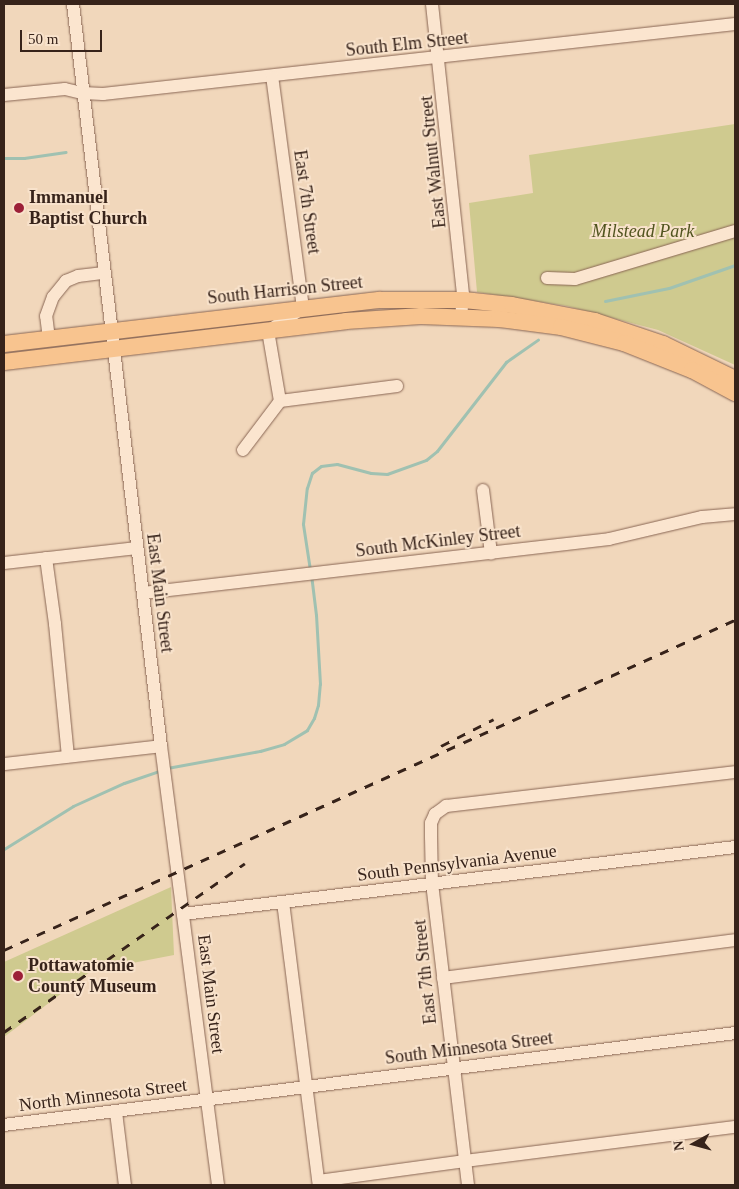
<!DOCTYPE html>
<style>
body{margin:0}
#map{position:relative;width:739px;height:1189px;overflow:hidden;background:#f1d7bb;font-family:"Times New Roman",serif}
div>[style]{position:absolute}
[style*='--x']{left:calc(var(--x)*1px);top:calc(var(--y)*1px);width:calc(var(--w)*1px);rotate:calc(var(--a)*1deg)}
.green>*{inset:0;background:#cfca8f}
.stream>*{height:3px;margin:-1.5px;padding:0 1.5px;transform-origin:1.5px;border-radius:1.5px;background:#a0c1b1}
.roads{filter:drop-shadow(0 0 1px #896654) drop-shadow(0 0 1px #896654)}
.minor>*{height:12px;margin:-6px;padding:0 6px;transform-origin:6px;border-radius:6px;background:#fbe5cf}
.major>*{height:16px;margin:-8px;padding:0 8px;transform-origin:8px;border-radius:8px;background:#f8c48f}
.rail>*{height:3px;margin-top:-1.5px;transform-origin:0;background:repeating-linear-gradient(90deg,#37231a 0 9px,transparent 0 18px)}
.dots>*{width:14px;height:14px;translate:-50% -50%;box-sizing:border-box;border:2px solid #f8e2cb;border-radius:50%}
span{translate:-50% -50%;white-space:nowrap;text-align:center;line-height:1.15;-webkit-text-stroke:4px #f8e2cb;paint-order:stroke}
.street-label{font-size:18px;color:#37231a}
.poi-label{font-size:18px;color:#37231a;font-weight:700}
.left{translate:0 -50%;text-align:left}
.park-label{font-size:18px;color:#51541f;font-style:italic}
.frame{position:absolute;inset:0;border:5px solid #37231a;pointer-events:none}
.north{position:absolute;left:669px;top:1119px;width:50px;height:50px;-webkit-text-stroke:4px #f8e2cb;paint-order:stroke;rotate:263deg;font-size:14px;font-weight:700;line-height:20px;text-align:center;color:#37231a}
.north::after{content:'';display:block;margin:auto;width:18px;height:22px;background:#37231a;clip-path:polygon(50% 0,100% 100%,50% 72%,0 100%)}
.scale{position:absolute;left:20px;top:30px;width:82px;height:22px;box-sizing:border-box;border:2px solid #37231a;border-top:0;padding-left:6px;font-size:15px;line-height:18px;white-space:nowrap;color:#37231a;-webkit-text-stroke:4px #f8e2cb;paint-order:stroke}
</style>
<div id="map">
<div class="green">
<div style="clip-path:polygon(735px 124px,735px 365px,658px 330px,567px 306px,477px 292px,469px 203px,533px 193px,529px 155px)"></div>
<div style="clip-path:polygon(171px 887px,174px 955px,91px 971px,4px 1037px,4px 962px)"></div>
</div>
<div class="stream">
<div style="--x:4;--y:158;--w:20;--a:0"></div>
<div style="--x:24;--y:158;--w:42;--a:-8.1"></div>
<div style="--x:605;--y:301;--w:65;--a:-11.5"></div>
<div style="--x:669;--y:288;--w:70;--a:-19.2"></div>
<div style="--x:310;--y:570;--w:47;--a:-98.7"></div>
<div style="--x:303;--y:524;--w:36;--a:-84"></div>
<div style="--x:307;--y:488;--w:16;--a:-72"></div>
<div style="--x:312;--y:473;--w:11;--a:-38"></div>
<div style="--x:321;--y:466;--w:16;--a:-7"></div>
<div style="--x:337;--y:464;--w:35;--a:15"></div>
<div style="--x:371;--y:473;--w:16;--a:4"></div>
<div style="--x:387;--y:474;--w:41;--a:-19.7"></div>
<div style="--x:426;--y:460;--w:14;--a:-39"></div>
<div style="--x:437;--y:451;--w:113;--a:-52.2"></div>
<div style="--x:506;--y:362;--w:39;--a:-35"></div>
<div style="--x:167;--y:768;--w:95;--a:-10.4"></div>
<div style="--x:260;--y:751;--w:25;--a:-16"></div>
<div style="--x:284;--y:744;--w:27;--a:-31"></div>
<div style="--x:307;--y:730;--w:14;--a:-60"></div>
<div style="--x:314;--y:718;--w:14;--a:-73"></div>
<div style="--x:318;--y:705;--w:21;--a:-85"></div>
<div style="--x:320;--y:684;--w:69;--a:-93.3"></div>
<div style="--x:316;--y:615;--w:39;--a:-97"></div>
<div style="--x:4;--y:849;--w:81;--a:-31.9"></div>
<div style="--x:73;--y:806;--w:56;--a:-24.3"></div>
<div style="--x:124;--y:783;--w:39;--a:-19"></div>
</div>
<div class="roads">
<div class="minor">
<div style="--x:73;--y:4;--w:747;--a:83.24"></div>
<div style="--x:161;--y:746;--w:443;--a:82.6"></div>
<div style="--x:432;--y:4;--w:293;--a:83.9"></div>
<div style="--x:463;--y:295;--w:22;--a:95"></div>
<div style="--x:4;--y:95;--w:61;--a:-5.6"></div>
<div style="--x:65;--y:89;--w:18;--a:13"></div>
<div style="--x:83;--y:93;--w:20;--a:3"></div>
<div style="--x:103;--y:94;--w:636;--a:-6.32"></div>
<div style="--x:547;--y:278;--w:28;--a:2"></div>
<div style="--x:575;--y:279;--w:167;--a:-16.7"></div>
<div style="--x:49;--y:339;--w:23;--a:-97"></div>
<div style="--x:46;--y:316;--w:20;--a:-70"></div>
<div style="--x:53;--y:297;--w:21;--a:-51"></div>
<div style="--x:66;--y:281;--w:13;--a:-23"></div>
<div style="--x:78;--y:276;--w:26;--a:-7"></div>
<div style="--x:280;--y:401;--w:118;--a:-7.3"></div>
<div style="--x:243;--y:450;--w:61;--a:-52.9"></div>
<div style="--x:280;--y:401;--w:71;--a:-99.7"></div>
<div style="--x:268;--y:331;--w:42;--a:-33.3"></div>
<div style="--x:303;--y:308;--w:233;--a:-97.6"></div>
<div style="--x:483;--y:490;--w:64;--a:82.8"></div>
<div style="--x:46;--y:558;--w:67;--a:82.2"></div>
<div style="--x:55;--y:624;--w:133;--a:84.4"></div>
<div style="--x:4;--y:563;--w:134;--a:-6.4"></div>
<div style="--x:143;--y:593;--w:469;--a:-6.6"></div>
<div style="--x:609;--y:539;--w:96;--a:-13.3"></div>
<div style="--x:702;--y:517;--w:33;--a:-5"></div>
<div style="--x:4;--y:764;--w:158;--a:-6.5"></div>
<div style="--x:283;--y:902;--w:285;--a:82.8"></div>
<div style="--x:183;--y:914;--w:556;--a:-6.92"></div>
<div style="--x:443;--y:978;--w:294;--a:-7.4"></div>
<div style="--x:116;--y:1112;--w:74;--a:83"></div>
<div style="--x:4;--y:1125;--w:737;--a:-7.17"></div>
<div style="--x:319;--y:1181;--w:147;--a:-7.8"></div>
<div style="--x:465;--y:1161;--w:272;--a:-7.2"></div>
<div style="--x:468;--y:1185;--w:303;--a:-96.8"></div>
<div style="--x:432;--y:884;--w:47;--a:-91.2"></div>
<div style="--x:431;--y:837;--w:14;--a:-90"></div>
<div style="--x:431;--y:823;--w:10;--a:-66"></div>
<div style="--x:435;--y:814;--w:14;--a:-36"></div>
<div style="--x:446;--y:806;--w:291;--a:-6.7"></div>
</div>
<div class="major">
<div style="--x:4;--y:344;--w:379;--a:-6.7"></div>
<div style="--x:380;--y:300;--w:84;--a:0"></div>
<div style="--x:464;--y:300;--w:48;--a:5.9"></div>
<div style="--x:512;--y:305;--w:85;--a:10.9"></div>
<div style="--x:595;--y:321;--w:72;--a:18.7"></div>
<div style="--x:663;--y:344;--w:80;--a:25.9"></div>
<div style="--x:4;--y:362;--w:344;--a:-6.8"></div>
<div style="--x:346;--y:321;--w:75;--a:-3.8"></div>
<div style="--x:421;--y:316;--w:78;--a:2.2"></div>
<div style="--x:499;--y:319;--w:63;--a:7.4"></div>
<div style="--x:561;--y:327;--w:65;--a:14.3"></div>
<div style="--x:624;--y:343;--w:73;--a:21.7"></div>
<div style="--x:692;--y:370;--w:49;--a:28.1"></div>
</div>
</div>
<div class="rail">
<div style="--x:441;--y:746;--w:59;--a:-27"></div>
<div style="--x:4;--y:950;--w:802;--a:-24.3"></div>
<div style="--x:4;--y:1032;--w:294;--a:-35"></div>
</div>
<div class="dots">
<div style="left:19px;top:208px;background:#9c2038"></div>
<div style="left:18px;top:976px;background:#9c2038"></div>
</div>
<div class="street-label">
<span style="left:407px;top:44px;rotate:-6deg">South Elm Street</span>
<span style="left:433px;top:162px;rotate:-96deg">East Walnut Street</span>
<span style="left:307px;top:202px;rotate:82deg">East 7th Street</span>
<span style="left:285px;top:290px;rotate:-6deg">South Harrison Street</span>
<span style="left:438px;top:541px;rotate:-7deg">South McKinley Street</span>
<span style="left:160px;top:593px;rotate:83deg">East Main Street</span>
<span style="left:457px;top:863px;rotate:-7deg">South Pennsylvania Avenue</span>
<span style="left:425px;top:972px;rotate:-96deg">East 7th Street</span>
<span style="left:211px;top:994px;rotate:83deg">East Main Street</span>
<span style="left:469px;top:1048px;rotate:-7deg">South Minnesota Street</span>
<span style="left:103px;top:1095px;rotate:-7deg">North Minnesota Street</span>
</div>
<div class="poi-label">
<span class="left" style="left:29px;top:208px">Immanuel<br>Baptist Church</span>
<span class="left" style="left:28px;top:976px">Pottawatomie<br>County Museum</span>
</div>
<div class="park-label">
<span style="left:643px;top:231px">Milstead Park</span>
</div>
<div class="frame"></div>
<div class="north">N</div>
<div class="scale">50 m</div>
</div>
